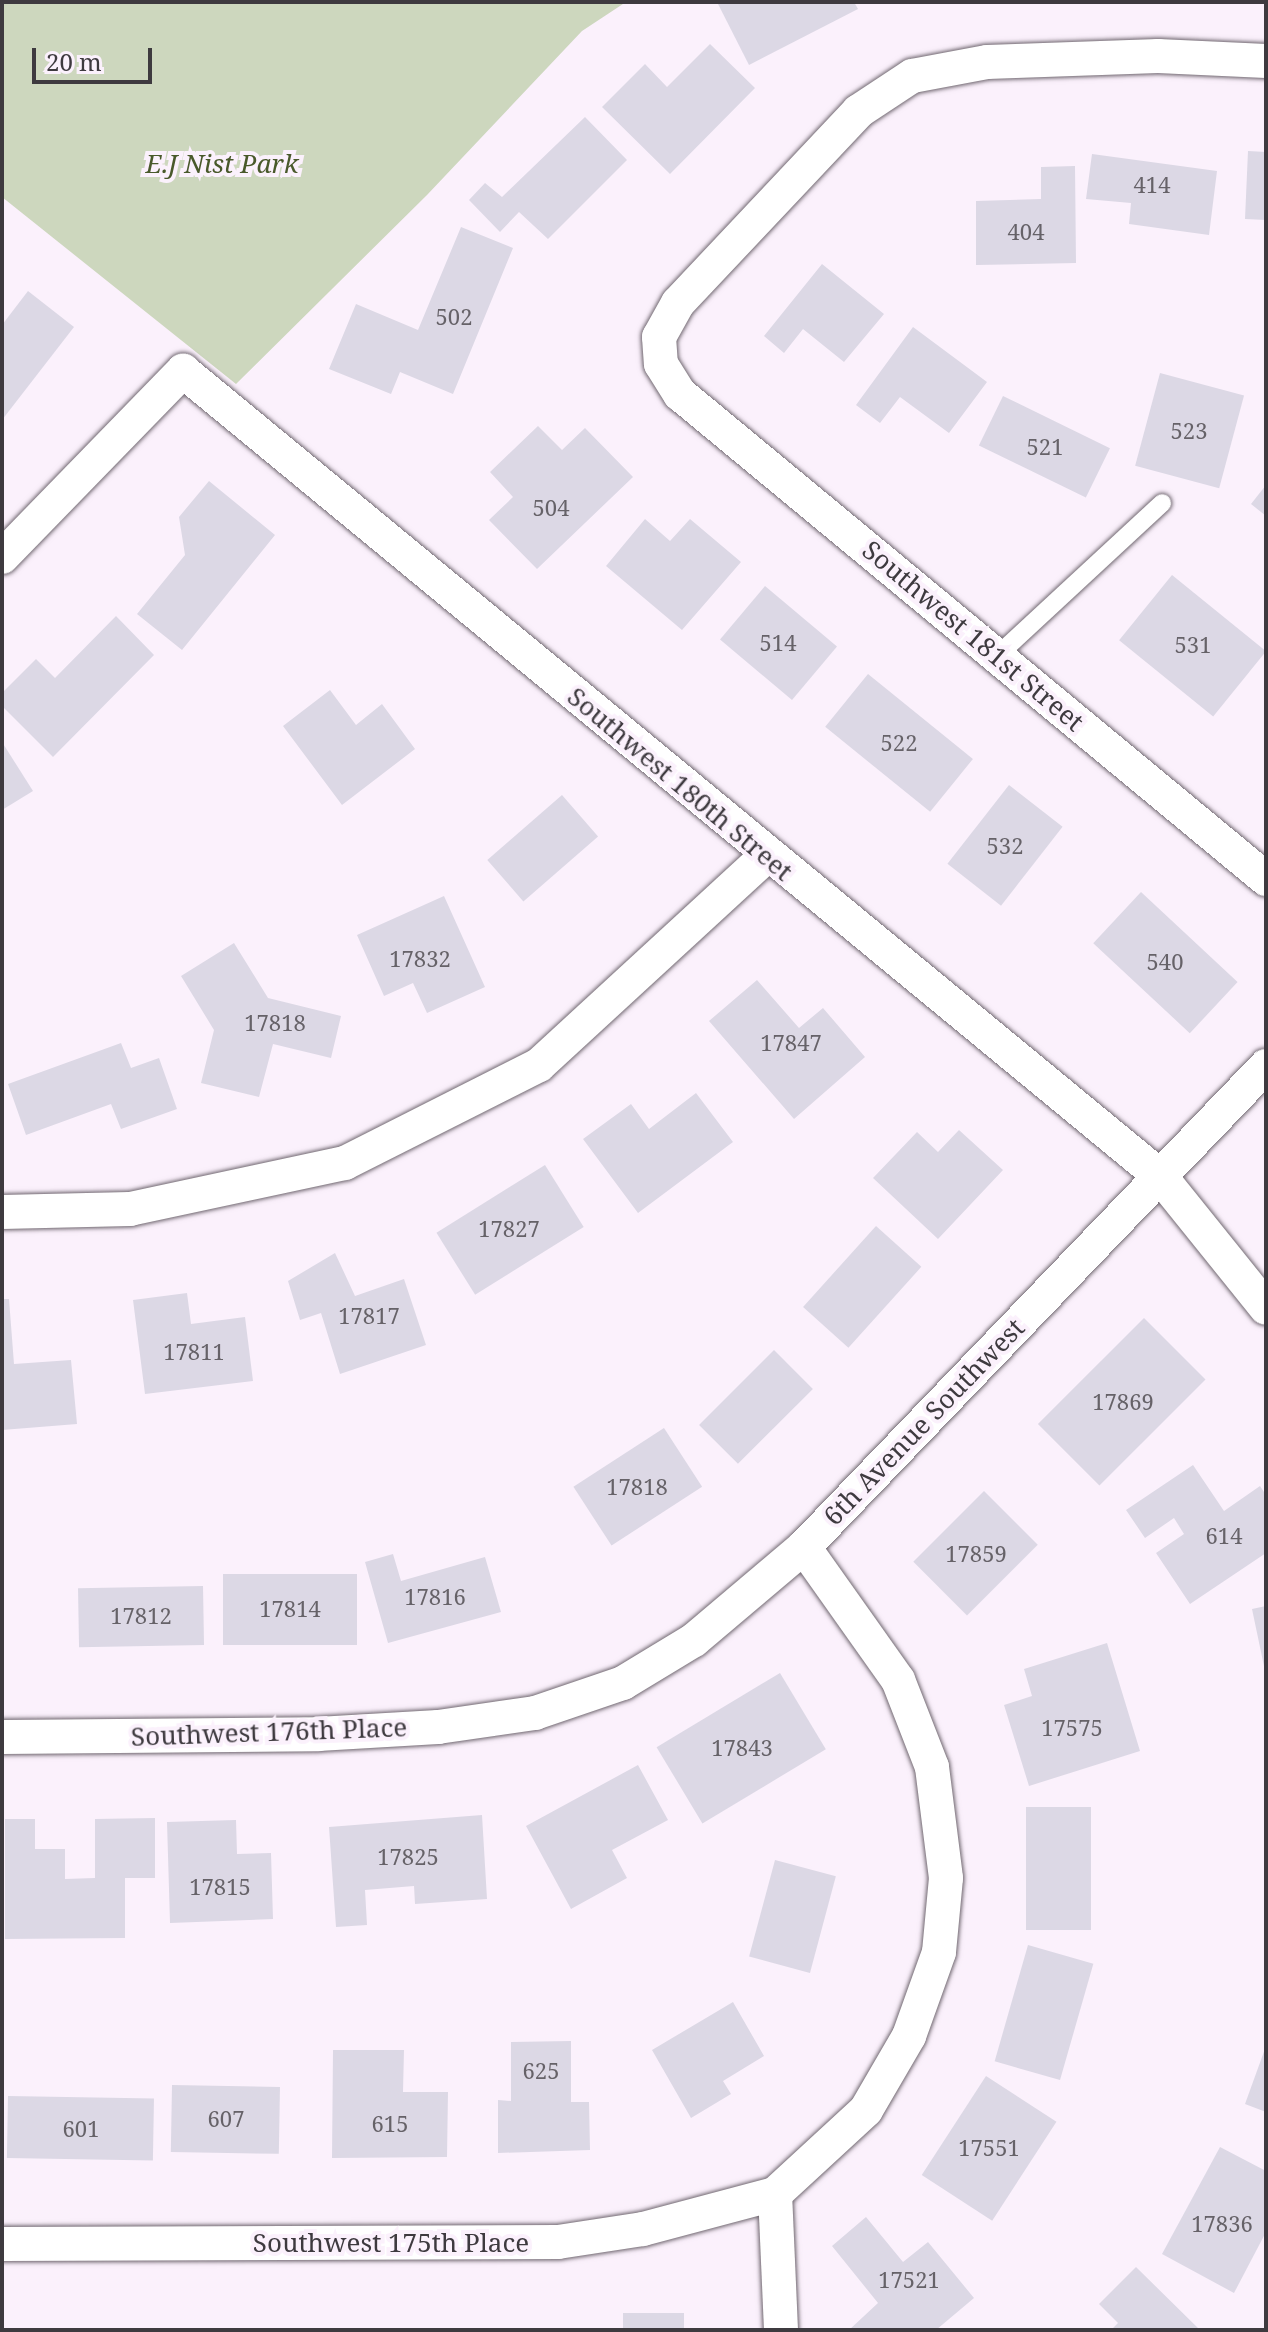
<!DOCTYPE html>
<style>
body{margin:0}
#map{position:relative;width:1268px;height:2332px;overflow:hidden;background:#fbf1fc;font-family:"Noto Serif",serif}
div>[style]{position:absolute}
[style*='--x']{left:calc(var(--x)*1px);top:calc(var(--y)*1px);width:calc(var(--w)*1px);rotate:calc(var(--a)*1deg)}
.green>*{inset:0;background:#cdd7be}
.building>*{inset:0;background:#dcd8e5;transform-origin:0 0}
.roads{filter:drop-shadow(0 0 2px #716871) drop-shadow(0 0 2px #716871)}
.lane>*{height:18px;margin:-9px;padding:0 9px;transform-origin:9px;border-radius:9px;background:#fff}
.street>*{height:34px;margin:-17px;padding:0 17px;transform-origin:17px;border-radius:17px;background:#fff}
span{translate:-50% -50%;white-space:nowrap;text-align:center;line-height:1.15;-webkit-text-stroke:8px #fbf1fc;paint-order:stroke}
.number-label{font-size:22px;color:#666268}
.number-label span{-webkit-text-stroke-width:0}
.park-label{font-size:26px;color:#49592b;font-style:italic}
.street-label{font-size:26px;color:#3e3a3f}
.frame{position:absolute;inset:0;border:4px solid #3e3a3f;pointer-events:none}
.scale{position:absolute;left:32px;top:48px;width:120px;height:36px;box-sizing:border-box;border:4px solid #3e3a3f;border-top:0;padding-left:10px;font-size:24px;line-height:28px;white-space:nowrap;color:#3e3a3f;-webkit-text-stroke:6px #fbf1fc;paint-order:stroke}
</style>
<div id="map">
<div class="green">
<div style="clip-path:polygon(2px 2px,626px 2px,582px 31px,427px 195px,236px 384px,2px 197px)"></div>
</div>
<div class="building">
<div style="clip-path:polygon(717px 2px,854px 2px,858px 9px,749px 65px)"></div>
<div style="clip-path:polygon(710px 44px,755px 88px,670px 174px,602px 107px,645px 64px,667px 87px)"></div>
<div style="clip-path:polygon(585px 117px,627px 160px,548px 239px,519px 212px,500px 232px,469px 200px,485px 183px,502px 197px)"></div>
<div style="clip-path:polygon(1248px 151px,1266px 152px,1266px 220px,1245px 219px)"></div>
<div style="clip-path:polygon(1092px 154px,1217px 171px,1209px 235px,1129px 224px,1131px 203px,1086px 199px)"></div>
<div style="clip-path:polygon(1075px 166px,1076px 263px,976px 265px,976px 201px,1041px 199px,1041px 167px)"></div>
<div style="clip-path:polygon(461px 227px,513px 248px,453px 394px,400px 372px,391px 394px,329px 369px,356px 304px,418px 330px)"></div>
<div style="clip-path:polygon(822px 264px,884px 314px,844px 362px,803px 329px,784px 353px,764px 336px)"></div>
<div style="clip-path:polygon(28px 291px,74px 327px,2px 420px,2px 325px)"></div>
<div style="clip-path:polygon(913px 327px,987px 382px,949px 433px,900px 397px,880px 423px,856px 405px)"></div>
<div style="left:1160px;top:373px;width:87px;height:96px;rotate:15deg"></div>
<div style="left:1003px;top:396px;width:119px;height:55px;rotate:26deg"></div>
<div style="clip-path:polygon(538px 426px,562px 450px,585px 428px,633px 477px,537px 569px,489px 520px,513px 497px,490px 472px)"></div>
<div style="clip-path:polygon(209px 481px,275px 535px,182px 650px,137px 614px,185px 555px,179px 517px)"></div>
<div style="clip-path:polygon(1266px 485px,1266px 516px,1251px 504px)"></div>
<div style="clip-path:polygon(645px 519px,670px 541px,690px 519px,741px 562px,682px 630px,606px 566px)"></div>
<div style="left:1172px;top:575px;width:121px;height:84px;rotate:39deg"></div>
<div style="left:765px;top:586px;width:94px;height:70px;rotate:40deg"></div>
<div style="clip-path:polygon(116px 616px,154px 655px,53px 757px,2px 706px,2px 693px,36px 659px,55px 678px)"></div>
<div style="left:868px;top:674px;width:135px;height:68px;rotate:39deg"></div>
<div style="clip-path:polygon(330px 690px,356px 725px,382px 704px,415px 749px,342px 805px,283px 726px)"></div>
<div style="clip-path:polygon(2px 742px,33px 791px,2px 810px)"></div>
<div style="left:1009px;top:785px;width:68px;height:100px;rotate:38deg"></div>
<div style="left:562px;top:795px;width:55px;height:99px;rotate:49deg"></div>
<div style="left:1141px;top:892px;width:132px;height:70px;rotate:43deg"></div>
<div style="clip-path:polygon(444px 896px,485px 987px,427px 1013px,413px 983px,384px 996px,357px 935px)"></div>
<div style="clip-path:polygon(234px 943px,268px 998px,341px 1016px,331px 1058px,273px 1044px,259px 1097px,201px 1083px,214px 1030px,181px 976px)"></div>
<div style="clip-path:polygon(757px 980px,799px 1028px,823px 1008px,865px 1057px,794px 1119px,709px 1021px)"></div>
<div style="clip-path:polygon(121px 1043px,131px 1068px,159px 1058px,177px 1109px,121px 1129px,111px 1104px,26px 1135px,8px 1084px)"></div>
<div style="clip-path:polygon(696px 1093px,733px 1142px,638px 1213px,583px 1139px,631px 1104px,649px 1129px)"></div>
<div style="clip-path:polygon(959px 1130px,1003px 1170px,938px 1239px,873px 1178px,917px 1132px,938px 1152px)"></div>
<div style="left:545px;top:1165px;width:73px;height:128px;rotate:58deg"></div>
<div style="left:876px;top:1226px;width:61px;height:109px;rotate:42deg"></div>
<div style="clip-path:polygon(335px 1253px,355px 1296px,404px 1279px,426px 1345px,340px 1374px,321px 1313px,300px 1320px,288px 1281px)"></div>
<div style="clip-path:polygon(187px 1293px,191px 1324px,245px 1317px,253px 1381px,145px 1394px,133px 1300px)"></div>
<div style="clip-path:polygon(2px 1299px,9px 1299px,14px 1364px,71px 1360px,77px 1424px,2px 1430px)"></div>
<div style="left:1144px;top:1318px;width:87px;height:150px;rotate:45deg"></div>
<div style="left:774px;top:1350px;width:55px;height:106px;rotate:45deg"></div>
<div style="left:664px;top:1428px;width:70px;height:108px;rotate:57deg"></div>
<div style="clip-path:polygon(1193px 1465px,1224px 1511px,1260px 1486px,1266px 1495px,1266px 1553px,1190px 1604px,1156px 1553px,1184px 1534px,1174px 1518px,1145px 1538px,1126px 1510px)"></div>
<div style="left:984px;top:1491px;width:76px;height:100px;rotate:45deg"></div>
<div style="clip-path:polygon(393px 1554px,401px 1581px,485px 1557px,501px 1612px,388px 1643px,365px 1562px)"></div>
<div style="left:223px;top:1574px;width:134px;height:71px"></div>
<div style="left:203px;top:1586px;width:59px;height:125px;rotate:89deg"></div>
<div style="clip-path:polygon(1266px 1606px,1266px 1671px,1265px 1671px,1252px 1609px)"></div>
<div style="clip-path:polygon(1107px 1643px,1140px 1751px,1029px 1786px,1004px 1705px,1032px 1696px,1024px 1669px)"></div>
<div style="left:780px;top:1673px;width:89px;height:144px;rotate:59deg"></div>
<div style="clip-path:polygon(638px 1765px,668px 1820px,612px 1850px,627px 1878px,571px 1909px,526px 1826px)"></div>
<div style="left:1091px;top:1807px;width:123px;height:65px;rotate:90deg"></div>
<div style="clip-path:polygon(482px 1815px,487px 1899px,415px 1904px,414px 1886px,365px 1890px,367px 1925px,336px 1927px,329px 1827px)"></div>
<div style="clip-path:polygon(155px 1818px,155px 1878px,125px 1878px,125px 1938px,5px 1939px,5px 1819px,35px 1819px,35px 1849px,65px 1849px,65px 1879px,95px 1878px,95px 1819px)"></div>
<div style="clip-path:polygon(236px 1820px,237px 1854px,271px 1853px,273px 1919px,170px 1923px,167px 1822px)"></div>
<div style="left:775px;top:1860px;width:63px;height:100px;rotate:15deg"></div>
<div style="left:1028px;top:1945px;width:68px;height:121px;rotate:16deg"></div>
<div style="clip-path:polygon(733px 2002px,764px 2056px,723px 2081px,731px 2094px,691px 2118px,652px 2050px)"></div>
<div style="clip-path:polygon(571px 2041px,571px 2102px,589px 2102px,590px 2150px,498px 2153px,498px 2100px,511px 2101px,511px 2042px)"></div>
<div style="clip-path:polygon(1266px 2046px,1266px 2112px,1245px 2104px)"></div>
<div style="clip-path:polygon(333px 2050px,404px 2050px,403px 2092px,448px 2092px,447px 2157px,332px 2158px)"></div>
<div style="left:986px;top:2076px;width:84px;height:118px;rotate:33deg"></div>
<div style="left:172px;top:2085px;width:108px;height:67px;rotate:1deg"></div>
<div style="left:8px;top:2096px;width:146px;height:62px;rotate:1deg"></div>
<div style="clip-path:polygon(1220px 2147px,1266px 2171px,1266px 2232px,1234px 2293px,1162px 2254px)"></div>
<div style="clip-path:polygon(866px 2217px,903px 2262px,928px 2242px,974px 2298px,936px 2330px,849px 2330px,878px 2303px,832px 2246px)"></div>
<div style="clip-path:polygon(1136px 2267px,1200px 2330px,1111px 2330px,1118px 2323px,1099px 2304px)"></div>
<div style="left:623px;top:2313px;width:61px;height:17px"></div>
</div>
<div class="roads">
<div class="lane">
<div style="--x:997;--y:656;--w:225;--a:-42.8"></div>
</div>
<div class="street">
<div style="--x:1266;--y:61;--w:108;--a:-177.3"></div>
<div style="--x:1158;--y:56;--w:171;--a:178"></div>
<div style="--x:987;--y:62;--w:76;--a:169.4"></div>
<div style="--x:912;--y:76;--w:64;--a:146.6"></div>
<div style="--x:859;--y:111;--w:264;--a:133.3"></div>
<div style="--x:678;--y:303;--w:39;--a:119"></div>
<div style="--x:659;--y:337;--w:27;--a:86"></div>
<div style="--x:661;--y:364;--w:36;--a:58"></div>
<div style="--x:680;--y:394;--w:761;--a:39.61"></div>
<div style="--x:2;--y:557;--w:260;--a:-45.8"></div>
<div style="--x:183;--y:371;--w:1266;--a:39.49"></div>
<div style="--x:1160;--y:1176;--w:169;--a:51.2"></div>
<div style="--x:2;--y:1212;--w:128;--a:-1.3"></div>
<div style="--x:130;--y:1209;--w:220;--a:-12.1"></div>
<div style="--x:345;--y:1163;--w:217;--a:-26.8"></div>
<div style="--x:539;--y:1065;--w:309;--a:-42.6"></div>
<div style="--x:2;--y:1737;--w:316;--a:-0.5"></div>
<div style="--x:318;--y:1734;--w:120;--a:-3.3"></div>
<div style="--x:438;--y:1727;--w:98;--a:-8.2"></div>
<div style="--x:535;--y:1713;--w:93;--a:-18.8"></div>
<div style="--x:623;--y:1683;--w:83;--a:-31.2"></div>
<div style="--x:694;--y:1640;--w:144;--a:-40.2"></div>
<div style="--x:804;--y:1547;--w:667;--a:-46.15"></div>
<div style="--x:2;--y:2244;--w:556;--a:-0.21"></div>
<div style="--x:558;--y:2242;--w:86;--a:-8.7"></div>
<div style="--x:643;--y:2229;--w:137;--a:-14.9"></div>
<div style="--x:781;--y:2330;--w:136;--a:-92.5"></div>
<div style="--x:775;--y:2194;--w:124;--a:-42.7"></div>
<div style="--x:866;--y:2110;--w:86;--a:-59.8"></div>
<div style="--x:909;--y:2036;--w:89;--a:-70.3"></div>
<div style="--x:939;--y:1952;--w:74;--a:-84.6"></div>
<div style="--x:946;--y:1878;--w:112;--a:-97.2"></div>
<div style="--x:932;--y:1767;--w:93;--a:-111.3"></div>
<div style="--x:898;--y:1680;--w:163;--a:-125.3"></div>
</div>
</div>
<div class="number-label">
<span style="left:1152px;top:185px">414</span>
<span style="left:1026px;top:232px">404</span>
<span style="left:454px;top:317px">502</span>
<span style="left:1189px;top:431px">523</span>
<span style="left:1045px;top:447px">521</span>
<span style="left:551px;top:508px">504</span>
<span style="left:778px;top:643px">514</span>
<span style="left:1193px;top:645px">531</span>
<span style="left:899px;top:743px">522</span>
<span style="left:1005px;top:846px">532</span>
<span style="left:420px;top:959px">17832</span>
<span style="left:1165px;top:962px">540</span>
<span style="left:275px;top:1023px">17818</span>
<span style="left:791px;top:1043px">17847</span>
<span style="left:509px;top:1229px">17827</span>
<span style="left:369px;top:1316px">17817</span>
<span style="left:194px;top:1352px">17811</span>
<span style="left:1123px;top:1402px">17869</span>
<span style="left:637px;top:1487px">17818</span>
<span style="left:1224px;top:1536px">614</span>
<span style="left:976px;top:1554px">17859</span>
<span style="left:435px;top:1597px">17816</span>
<span style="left:290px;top:1609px">17814</span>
<span style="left:141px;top:1616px">17812</span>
<span style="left:1072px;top:1728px">17575</span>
<span style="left:742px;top:1748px">17843</span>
<span style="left:408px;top:1857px">17825</span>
<span style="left:220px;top:1887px">17815</span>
<span style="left:541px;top:2071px">625</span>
<span style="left:226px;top:2119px">607</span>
<span style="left:390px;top:2124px">615</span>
<span style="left:81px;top:2129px">601</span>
<span style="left:989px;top:2148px">17551</span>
<span style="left:1222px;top:2224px">17836</span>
<span style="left:909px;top:2280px">17521</span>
</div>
<div class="park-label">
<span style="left:222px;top:164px">E.J Nist Park</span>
</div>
<div class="street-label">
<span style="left:973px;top:636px;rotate:40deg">Southwest 181st Street</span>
<span style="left:680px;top:784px;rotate:40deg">Southwest 180th Street</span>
<span style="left:924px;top:1422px;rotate:-46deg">6th Avenue Southwest</span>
<span style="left:269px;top:1732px;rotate:-2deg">Southwest 176th Place</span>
<span style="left:391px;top:2243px">Southwest 175th Place</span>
</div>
<div class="frame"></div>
<div class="scale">20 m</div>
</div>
